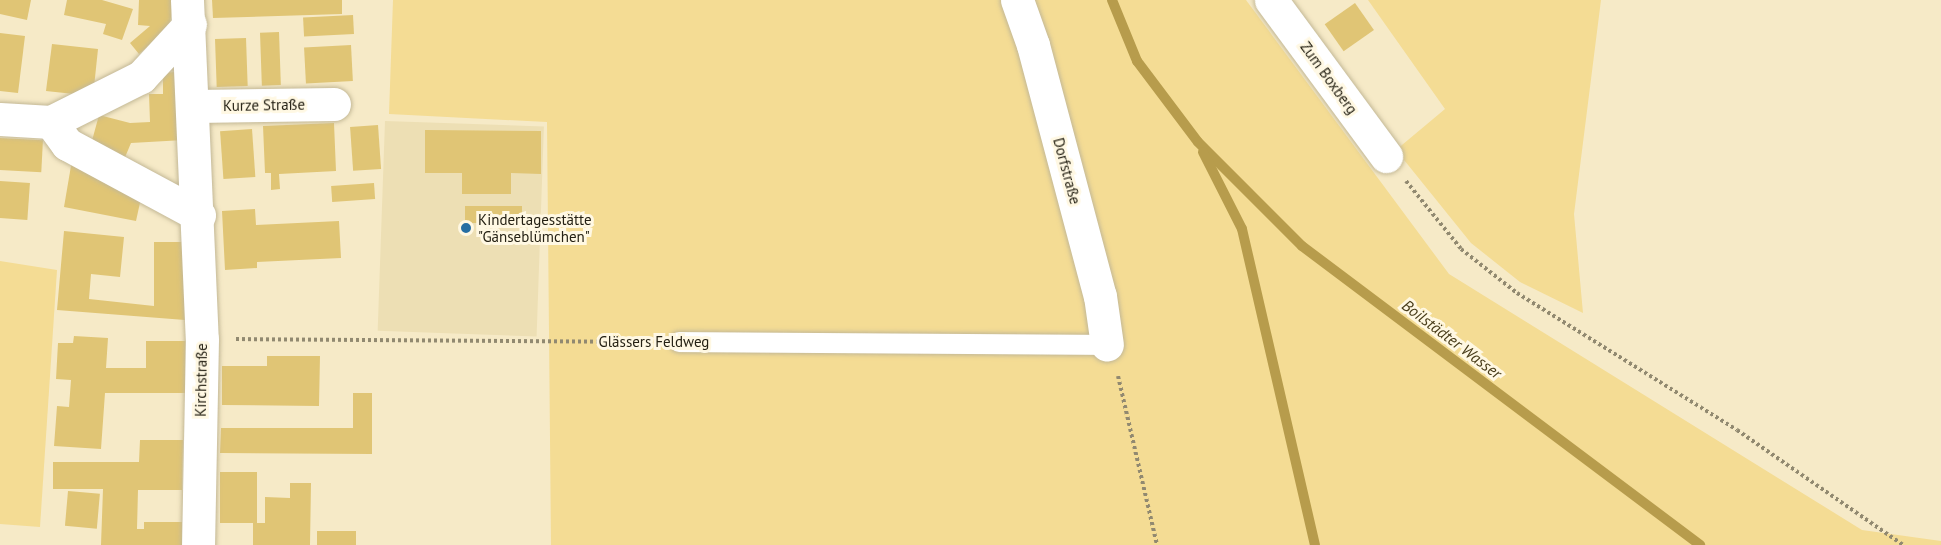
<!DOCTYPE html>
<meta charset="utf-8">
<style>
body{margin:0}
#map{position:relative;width:1941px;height:545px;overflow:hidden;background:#f6eac7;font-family:"PT Sans",sans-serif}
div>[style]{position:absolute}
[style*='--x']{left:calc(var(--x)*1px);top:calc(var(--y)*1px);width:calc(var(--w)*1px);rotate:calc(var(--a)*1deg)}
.built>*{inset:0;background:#eddfb4;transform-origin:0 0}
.green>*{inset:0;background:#f4dc94}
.stream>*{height:10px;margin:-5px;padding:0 5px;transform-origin:5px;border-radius:5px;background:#b79c4c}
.building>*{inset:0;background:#e0c575;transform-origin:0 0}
.path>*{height:4px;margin-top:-2px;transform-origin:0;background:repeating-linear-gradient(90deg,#918970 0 3px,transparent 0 6px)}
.roads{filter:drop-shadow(0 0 2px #c3b896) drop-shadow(0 0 2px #c3b896)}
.service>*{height:20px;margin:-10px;padding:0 10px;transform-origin:10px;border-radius:10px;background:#fff}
.minor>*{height:33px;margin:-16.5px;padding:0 16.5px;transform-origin:16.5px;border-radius:16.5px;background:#fff}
.dots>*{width:16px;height:16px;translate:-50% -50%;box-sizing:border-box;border:3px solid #fff8e3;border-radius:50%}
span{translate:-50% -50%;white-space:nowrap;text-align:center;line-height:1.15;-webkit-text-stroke:6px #fff8e3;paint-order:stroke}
.street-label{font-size:15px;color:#252114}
.poi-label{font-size:15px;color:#252114}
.left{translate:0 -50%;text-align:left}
.water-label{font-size:16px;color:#483c19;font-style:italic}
</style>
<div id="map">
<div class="built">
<div style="left:385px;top:121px;width:159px;height:210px;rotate:2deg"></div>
</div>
<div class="green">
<div style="clip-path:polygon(393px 0,1246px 0,1449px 274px,1862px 530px,1941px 541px,1941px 545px,551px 545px,547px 122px,389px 114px)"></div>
<div style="clip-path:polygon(1368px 0,1601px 0,1574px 214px,1583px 313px,1520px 282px,1471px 243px,1396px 150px,1445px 109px)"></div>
<div style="clip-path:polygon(0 261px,57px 270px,40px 527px,0 524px)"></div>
</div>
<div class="stream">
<div style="--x:1112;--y:0;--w:66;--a:67.7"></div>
<div style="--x:1137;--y:61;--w:101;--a:53"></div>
<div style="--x:1198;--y:142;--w:147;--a:45"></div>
<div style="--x:1302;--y:246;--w:498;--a:36.9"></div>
<div style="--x:1203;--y:152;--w:86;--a:63.1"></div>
<div style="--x:1242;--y:229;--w:324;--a:77"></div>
</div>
<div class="building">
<div style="clip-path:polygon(0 0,31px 0,27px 20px,0 14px)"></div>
<div style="clip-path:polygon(67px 0,102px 0,133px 9px,122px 40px,103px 34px,106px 24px,64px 15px)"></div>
<div style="clip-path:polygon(139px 0,174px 0,169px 28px,139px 54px,130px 43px,150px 26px,138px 25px)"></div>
<div style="clip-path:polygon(212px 0,342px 0,342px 14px,213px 18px)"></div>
<div style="left:1355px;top:3px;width:33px;height:37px;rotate:55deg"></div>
<div style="left:353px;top:15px;width:19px;height:50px;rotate:87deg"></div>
<div style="left:279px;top:32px;width:53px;height:19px;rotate:88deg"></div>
<div style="clip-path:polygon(0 33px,25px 36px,18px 93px,0 91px)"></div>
<div style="left:246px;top:38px;width:48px;height:31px;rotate:88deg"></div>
<div style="clip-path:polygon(52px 44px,98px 49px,94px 87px,74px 94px,46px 91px)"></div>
<div style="left:351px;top:45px;width:36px;height:47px;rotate:87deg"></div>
<div style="clip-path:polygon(175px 72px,184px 140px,131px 143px,123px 162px,90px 148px,99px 115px,130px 123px,150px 122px,149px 94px,163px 94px,163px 73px)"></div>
<div style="clip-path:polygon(334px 123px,336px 171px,279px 174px,280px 189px,271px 190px,271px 173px,265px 173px,263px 126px)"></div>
<div style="left:378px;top:125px;width:44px;height:28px;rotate:86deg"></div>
<div style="left:252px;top:129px;width:48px;height:32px;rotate:86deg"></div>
<div style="clip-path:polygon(425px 130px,541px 131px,541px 174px,511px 173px,511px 194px,462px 194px,462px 173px,425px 173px)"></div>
<div style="left:0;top:138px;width:43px;height:32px;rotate:3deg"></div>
<div style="clip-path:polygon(72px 160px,141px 198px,136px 221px,64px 207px)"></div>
<div style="left:0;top:181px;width:30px;height:37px;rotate:4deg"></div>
<div style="left:374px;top:183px;width:16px;height:43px;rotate:86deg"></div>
<div style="left:522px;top:206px;width:17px;height:57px;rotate:90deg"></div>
<div style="clip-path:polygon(255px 209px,256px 225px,339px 221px,341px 258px,257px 262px,257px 268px,225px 270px,222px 211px)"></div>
<div style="clip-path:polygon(64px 231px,124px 237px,120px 277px,91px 274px,89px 299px,154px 306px,154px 242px,185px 242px,185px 320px,57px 310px)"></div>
<div style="clip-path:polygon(74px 336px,108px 338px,106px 368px,146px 368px,146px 341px,185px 341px,185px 393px,105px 393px,101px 449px,54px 446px,57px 406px,69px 407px,71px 380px,56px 379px,58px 343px,73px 343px)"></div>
<div style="clip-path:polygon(267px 356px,320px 356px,319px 406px,222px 405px,222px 366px,267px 366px)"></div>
<div style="clip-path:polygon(353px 393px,372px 393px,372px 454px,220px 453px,221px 428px,353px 428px)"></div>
<div style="clip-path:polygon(140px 440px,183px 440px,182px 490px,138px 490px,137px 529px,144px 529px,144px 522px,182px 522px,182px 545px,101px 545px,103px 489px,53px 489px,53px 462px,139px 462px)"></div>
<div style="clip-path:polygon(220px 472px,257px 472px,257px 523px,265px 523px,265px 497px,290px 498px,290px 483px,311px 483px,310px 545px,253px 545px,253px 523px,220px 523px)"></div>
<div style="left:68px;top:491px;width:32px;height:35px;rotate:5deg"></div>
<div style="left:317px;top:531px;width:39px;height:14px"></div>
</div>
<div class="path">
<div style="--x:1406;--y:181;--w:87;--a:51"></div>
<div style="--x:1461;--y:249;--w:71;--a:38.2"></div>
<div style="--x:1517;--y:293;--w:259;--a:31.9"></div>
<div style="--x:1737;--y:430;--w:202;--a:34.7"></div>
<div style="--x:236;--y:339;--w:418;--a:0.4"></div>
<div style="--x:1118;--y:376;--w:173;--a:77"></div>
</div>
<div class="roads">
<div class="service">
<div style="--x:679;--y:342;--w:428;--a:0.4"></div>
</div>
<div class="minor">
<div style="--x:187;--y:0;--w:339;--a:87.5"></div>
<div style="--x:202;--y:339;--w:206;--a:91.1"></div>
<div style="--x:1017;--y:0;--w:48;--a:70.4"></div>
<div style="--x:1033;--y:45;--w:260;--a:75.1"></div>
<div style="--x:1100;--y:296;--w:49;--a:81.9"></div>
<div style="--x:1271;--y:0;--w:194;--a:53.6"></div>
<div style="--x:194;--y:106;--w:140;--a:-0.8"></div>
<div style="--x:0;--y:119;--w:51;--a:3.4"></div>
<div style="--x:51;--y:122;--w:101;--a:-26.6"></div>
<div style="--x:141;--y:77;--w:72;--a:-47.2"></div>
<div style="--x:51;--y:122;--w:27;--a:54"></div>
<div style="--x:67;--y:144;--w:150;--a:28.3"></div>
</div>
</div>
<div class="dots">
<div style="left:466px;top:228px;background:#266ea2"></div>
</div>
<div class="street-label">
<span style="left:1329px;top:78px;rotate:54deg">Zum Boxberg</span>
<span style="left:264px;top:105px;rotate:-1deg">Kurze Straße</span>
<span style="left:1067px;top:171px;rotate:75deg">Dorfstraße</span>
<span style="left:654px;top:342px">Glässers Feldweg</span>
<span style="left:201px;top:380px;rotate:-89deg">Kirchstraße</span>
</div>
<div class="poi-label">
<span class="left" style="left:478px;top:228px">Kindertagesstätte<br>"Gänseblümchen"</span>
</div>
<div class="water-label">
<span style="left:1452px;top:339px;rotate:37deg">Boilstädter Wasser</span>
</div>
</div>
